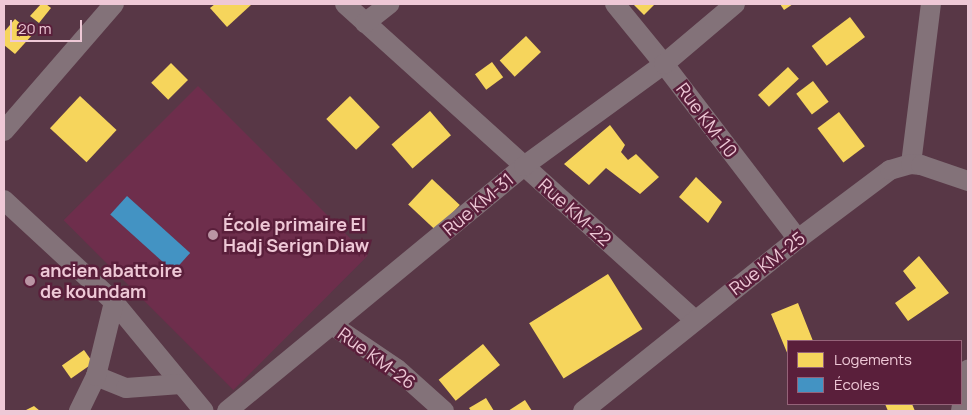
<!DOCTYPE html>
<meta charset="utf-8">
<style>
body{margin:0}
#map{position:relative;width:972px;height:415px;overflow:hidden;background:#583746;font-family:Manrope,sans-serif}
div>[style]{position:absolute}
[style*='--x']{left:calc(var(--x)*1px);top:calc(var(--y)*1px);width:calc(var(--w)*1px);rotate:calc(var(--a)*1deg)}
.built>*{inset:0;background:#6e2e4c;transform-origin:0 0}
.homes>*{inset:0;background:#f6d55c;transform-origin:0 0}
.schools>*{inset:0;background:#4393c3;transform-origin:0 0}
.street>*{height:20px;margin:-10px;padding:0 10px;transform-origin:10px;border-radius:10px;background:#837279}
.dots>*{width:14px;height:14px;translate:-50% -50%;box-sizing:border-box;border:2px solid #5a1f3b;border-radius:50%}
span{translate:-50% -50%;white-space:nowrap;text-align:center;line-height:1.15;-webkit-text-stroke:5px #5a1f3b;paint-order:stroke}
.street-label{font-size:18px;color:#eec8d6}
.poi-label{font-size:18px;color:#eec8d6;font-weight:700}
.left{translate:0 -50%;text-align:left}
.frame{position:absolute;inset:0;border:5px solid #eec8d6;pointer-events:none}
.legend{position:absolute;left:787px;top:340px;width:175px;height:65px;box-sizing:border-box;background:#5a1f3b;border:1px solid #956379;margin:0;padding:6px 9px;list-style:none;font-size:15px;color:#eec8d6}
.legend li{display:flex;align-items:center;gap:10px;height:25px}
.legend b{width:25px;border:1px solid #956379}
.scale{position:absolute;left:10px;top:20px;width:72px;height:22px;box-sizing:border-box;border:2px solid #eec8d6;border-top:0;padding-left:6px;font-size:15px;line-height:18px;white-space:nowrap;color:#eec8d6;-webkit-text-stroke:4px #5a1f3b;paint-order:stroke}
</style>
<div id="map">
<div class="built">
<div style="left:198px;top:86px;width:240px;height:190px;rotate:45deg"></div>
</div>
<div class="homes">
<div style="clip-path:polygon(41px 4px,46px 4px,51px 8px,39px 23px,30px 16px)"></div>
<div style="clip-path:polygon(215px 4px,252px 4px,227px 27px,210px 8px)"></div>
<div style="clip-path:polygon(633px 4px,655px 4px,644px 15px)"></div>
<div style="clip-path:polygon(780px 4px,793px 4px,784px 10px)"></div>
<div style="left:850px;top:17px;width:25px;height:48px;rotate:53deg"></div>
<div style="clip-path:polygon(15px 19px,33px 34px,15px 54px,4px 45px,4px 32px)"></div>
<div style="left:526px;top:36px;width:22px;height:36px;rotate:47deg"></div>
<div style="left:492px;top:62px;width:19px;height:21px;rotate:54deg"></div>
<div style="left:171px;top:63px;width:24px;height:28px;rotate:45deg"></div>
<div style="left:788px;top:67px;width:16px;height:41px;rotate:47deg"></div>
<div style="left:813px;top:81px;width:26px;height:21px;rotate:53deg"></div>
<div style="left:80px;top:96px;width:50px;height:44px;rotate:43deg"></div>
<div style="left:350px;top:96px;width:43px;height:33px;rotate:46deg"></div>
<div style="left:430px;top:111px;width:32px;height:51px;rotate:49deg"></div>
<div style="left:839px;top:112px;width:43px;height:27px;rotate:53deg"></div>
<div style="clip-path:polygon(610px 125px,625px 145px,621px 152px,628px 160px,636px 154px,659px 177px,640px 194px,606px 168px,589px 185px,564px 164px)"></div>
<div style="clip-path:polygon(696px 177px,722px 202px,708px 223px,679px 197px)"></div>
<div style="left:432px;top:179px;width:38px;height:35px;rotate:43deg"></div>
<div style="clip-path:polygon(919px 256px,949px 293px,908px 321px,895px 303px,916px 288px,903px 271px)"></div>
<div style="left:608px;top:274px;width:65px;height:93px;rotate:58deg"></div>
<div style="clip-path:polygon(798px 303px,813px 341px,788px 341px,788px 355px,771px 314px)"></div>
<div style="left:483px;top:344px;width:27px;height:57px;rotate:51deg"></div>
<div style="left:84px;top:350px;width:16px;height:27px;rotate:55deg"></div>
<div style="clip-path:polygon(486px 398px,494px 411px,471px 411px,469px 408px)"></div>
<div style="clip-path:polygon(525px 400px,532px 411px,508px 411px)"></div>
<div style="clip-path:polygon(885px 404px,912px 404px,915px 411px,888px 411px)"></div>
<div style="clip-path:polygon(34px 406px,40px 411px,24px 411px)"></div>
</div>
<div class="schools">
<div style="left:127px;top:196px;width:85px;height:25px;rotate:42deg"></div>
</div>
<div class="street">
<div style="--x:345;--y:4;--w:472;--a:42.1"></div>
<div style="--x:615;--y:4;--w:77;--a:50.8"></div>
<div style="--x:664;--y:64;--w:220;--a:52.6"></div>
<div style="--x:365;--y:23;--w:31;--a:-38"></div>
<div style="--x:4;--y:131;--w:168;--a:-49.1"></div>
<div style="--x:911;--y:164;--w:161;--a:-82.9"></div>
<div style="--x:4;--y:200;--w:150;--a:42.8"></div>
<div style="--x:114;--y:302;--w:141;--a:50.5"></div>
<div style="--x:332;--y:325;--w:78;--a:34.1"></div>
<div style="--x:397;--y:369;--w:63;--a:41.8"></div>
<div style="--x:96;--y:376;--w:32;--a:22"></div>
<div style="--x:126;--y:388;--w:55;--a:-4.2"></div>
<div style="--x:79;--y:411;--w:39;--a:-64"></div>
<div style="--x:96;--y:376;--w:76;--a:-76.3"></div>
<div style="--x:227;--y:411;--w:385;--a:-39.5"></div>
<div style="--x:524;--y:166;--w:173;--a:-36.1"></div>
<div style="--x:664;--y:64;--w:93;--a:-40.2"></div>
<div style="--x:583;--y:411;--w:275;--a:-38.7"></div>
<div style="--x:798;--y:239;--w:115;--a:-36.9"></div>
<div style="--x:890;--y:170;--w:22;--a:-16"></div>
<div style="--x:911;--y:164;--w:10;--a:6"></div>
<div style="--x:921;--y:165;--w:50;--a:18.8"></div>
<div style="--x:961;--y:411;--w:42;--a:-80.3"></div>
</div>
<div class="dots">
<div style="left:213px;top:235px;background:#ba95a4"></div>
<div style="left:30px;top:281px;background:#ba95a4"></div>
</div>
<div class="street-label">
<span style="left:707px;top:120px;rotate:53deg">Rue KM-10</span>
<span style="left:478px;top:204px;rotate:-40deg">Rue KM-31</span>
<span style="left:575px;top:212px;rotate:42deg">Rue KM-22</span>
<span style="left:767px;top:263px;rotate:-38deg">Rue KM-25</span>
<span style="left:377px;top:358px;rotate:36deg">Rue KM-26</span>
</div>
<div class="poi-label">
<span class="left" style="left:223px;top:235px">École primaire El<br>Hadj Serign Diaw</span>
<span class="left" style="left:40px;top:281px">ancien abattoire<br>de koundam</span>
</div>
<div class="frame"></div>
<ul class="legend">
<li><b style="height:14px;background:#f6d55c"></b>Logements</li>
<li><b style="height:14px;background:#4393c3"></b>Écoles</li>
</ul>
<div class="scale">20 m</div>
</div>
